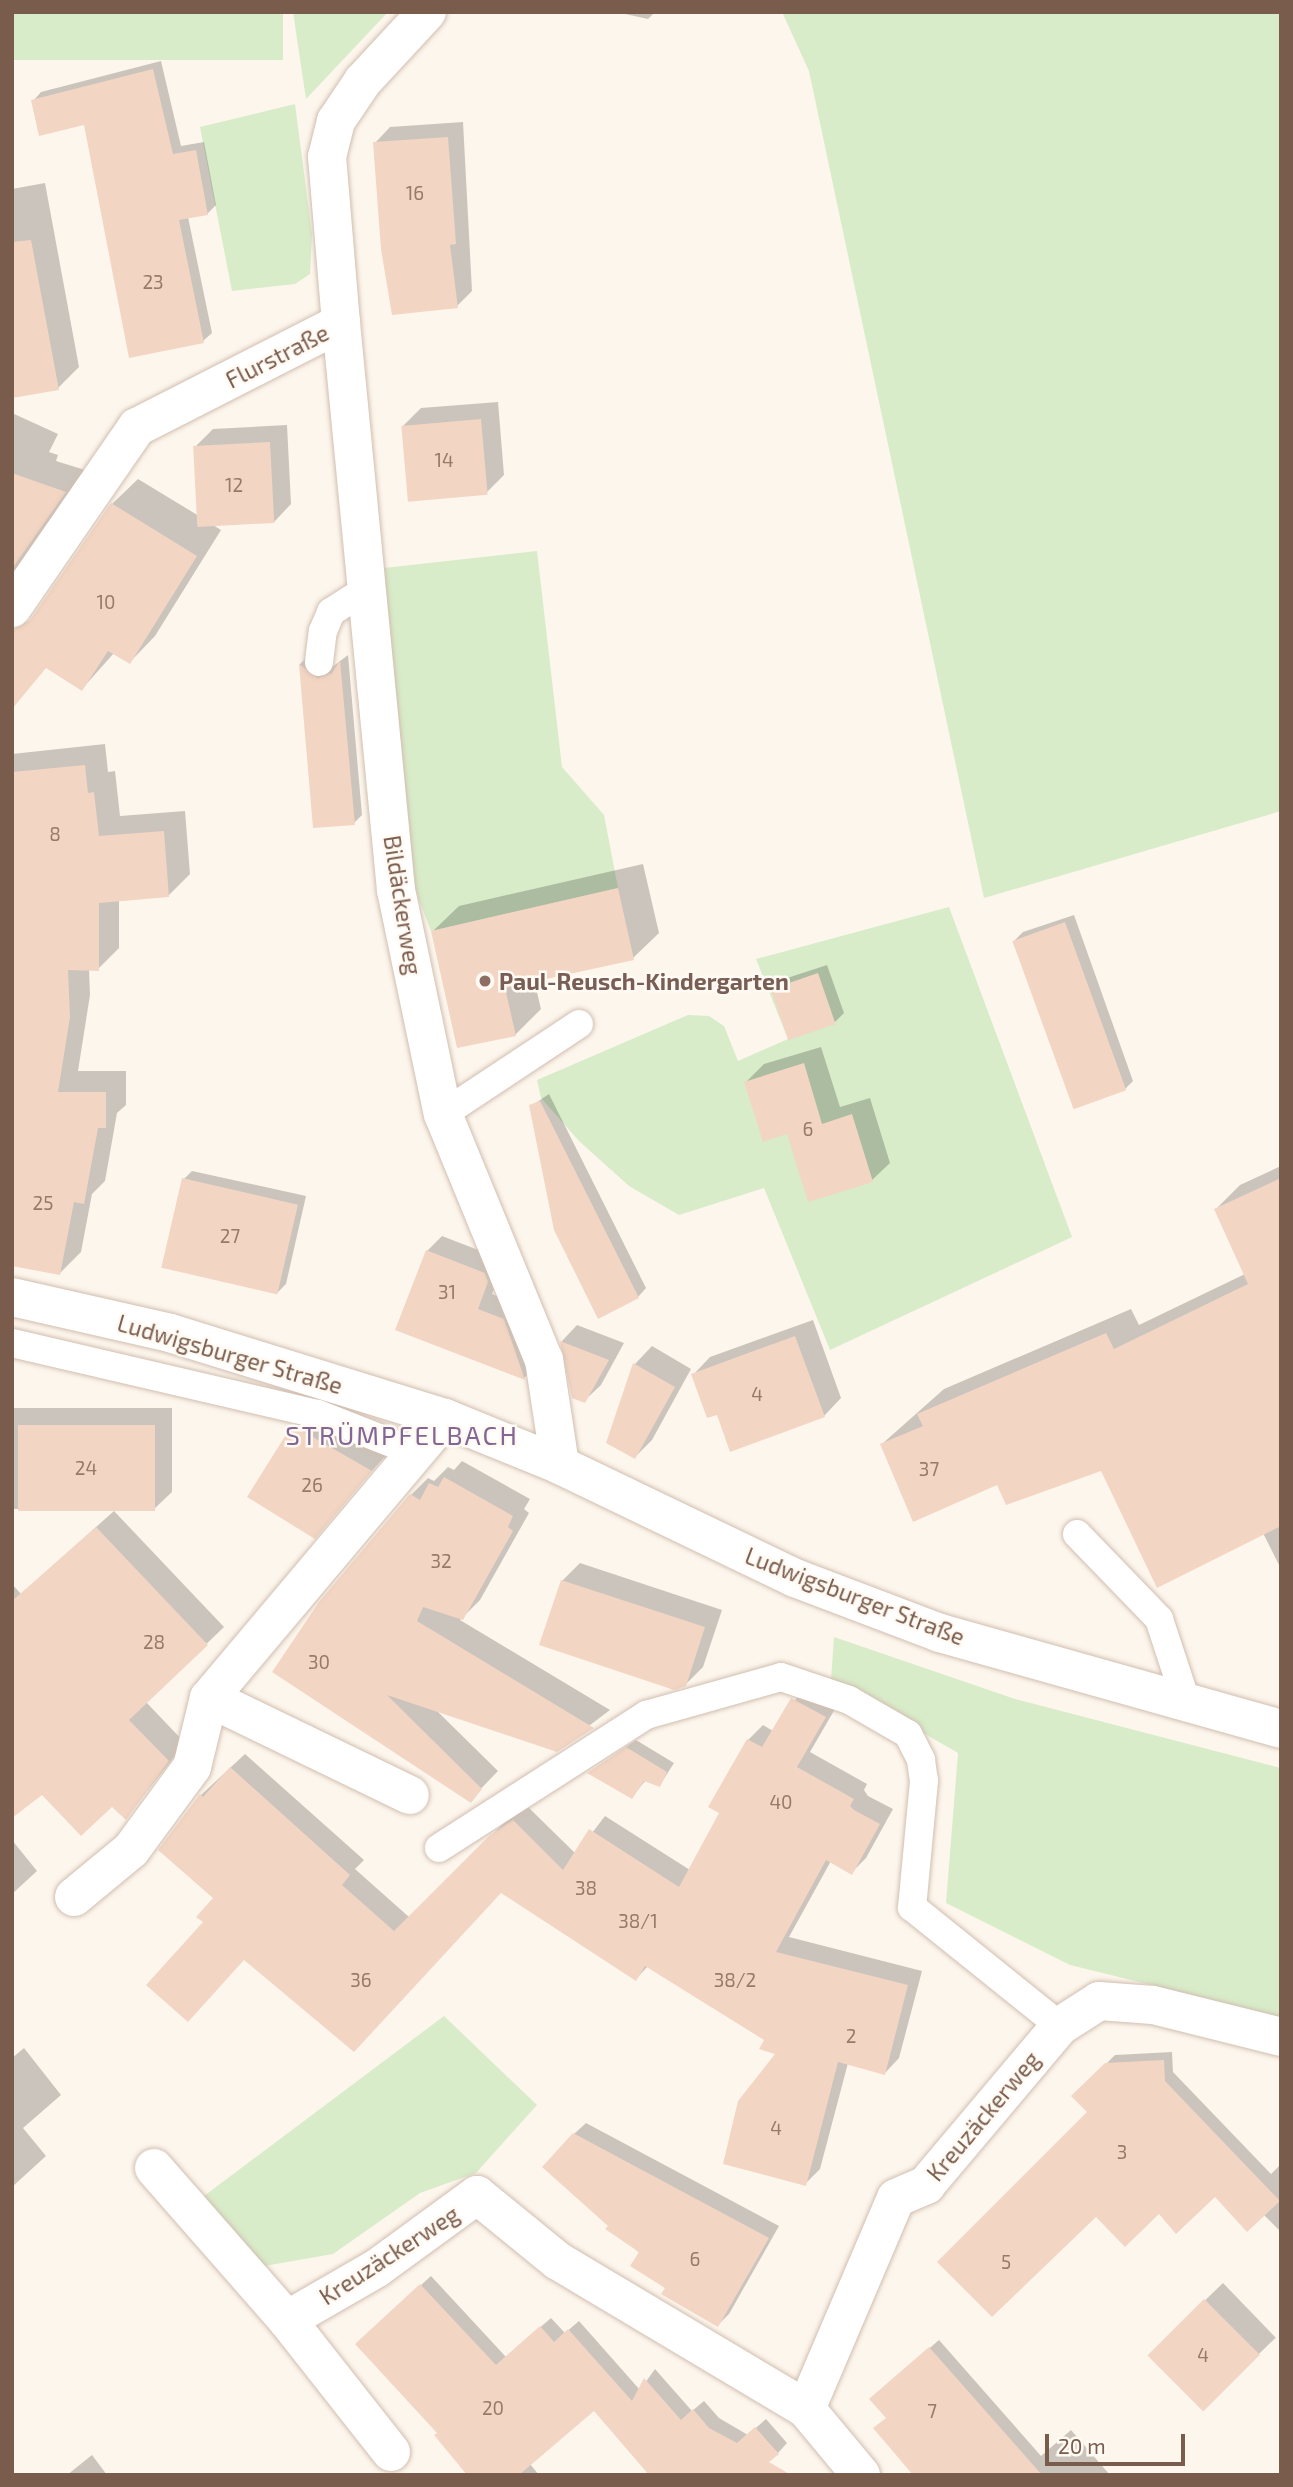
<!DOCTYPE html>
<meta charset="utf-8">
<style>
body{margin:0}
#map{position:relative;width:1293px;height:2487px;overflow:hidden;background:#fdf6ec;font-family:"Exo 2",sans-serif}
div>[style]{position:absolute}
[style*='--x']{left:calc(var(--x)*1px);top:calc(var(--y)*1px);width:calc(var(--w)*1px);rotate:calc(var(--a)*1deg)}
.green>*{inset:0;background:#d8ecc9;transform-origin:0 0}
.shadow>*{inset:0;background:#0003;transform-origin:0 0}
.building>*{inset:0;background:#f3d5c3;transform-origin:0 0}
.roads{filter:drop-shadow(0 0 2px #d1beb0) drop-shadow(0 0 2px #d1beb0)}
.lane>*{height:28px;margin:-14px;padding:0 14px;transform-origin:14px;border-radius:14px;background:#fff}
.street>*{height:38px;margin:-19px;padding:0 19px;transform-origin:19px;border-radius:19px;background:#fff}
.secondary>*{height:38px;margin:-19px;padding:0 19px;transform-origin:19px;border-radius:19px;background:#fff}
.dots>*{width:19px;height:19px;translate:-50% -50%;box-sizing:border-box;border:4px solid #fffaf3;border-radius:50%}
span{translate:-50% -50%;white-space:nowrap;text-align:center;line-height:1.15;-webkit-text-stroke:5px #fffaf3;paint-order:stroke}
.number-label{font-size:19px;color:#987a6a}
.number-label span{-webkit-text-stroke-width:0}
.street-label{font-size:23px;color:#7a5c4d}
.education-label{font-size:23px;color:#785e54;font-weight:700}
.left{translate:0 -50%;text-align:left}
.quarter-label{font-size:26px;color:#846695;letter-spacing:2px}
.frame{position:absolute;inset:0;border:14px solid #7a5c4d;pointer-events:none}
.scale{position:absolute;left:1045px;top:2434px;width:140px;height:32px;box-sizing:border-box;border:4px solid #7a5c4d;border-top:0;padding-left:9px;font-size:21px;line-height:24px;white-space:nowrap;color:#7a5c4d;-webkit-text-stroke:5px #fffaf3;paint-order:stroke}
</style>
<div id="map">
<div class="green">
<div style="left:12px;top:12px;width:271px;height:48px"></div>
<div style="clip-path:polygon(293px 12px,388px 12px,306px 99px)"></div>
<div style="clip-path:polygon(782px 12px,1281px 12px,1281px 811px,984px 898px,809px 71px)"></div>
<div style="clip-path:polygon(295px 104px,312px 234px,310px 274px,295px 284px,232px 291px,200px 127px)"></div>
<div style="clip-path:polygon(537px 551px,562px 767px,604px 815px,618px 888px,431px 931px,410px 877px,375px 569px)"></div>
<div style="clip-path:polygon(949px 907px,1072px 1237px,830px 1350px,764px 1188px,679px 1215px,629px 1186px,579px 1141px,541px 1098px,537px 1080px,688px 1015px,709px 1016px,724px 1026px,738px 1061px,788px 1039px,756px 959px)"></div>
<div style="clip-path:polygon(834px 1637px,1015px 1699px,1281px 1768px,1281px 2017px,1070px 1965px,946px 1903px,958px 1753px,831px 1680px)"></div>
<div style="clip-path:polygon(444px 2016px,537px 2105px,476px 2173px,420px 2193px,333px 2254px,264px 2266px,200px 2199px)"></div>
</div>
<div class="shadow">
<div style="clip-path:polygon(616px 12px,655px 12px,648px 19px)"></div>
<div style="clip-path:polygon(161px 61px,181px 146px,204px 142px,216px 205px,207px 214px,188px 217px,212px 333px,203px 341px,85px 123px,33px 101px,41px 92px)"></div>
<div style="clip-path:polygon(463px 122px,472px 291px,457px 306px,375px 143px,390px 127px)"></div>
<div style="clip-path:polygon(45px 183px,79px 367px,58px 388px,12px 396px,12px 189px)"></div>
<div style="clip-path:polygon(498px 402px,504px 475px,486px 493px,403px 426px,421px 408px)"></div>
<div style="clip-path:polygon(12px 413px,58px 434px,49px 452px,58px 455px,56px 461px,85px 470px,12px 578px)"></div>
<div style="clip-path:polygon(287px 425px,291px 504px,274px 522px,213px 525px,221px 530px,155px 636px,130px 662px,114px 653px,82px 689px,112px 504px,138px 479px,199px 516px,195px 447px,213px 429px)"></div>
<div style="clip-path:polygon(348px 655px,362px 815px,354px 823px,315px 826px,300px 664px,308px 656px,327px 671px)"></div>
<div style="clip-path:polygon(105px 744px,108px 772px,115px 771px,120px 816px,185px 811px,190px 874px,168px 896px,119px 900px,119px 948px,98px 969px,89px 969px,90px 995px,78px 1071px,126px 1071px,126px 1105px,117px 1113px,105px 1181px,92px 1194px,81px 1252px,60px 1273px,12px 1129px,12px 754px)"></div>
<div style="clip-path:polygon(643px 864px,659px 933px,633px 958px,534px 980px,541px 1009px,515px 1035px,433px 931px,459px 906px)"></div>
<div style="clip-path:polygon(1074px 915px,1133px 1081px,1124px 1090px,1014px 941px,1023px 932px)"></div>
<div style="clip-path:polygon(827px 965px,844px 1013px,835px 1022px,773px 989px,781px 980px)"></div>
<div style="clip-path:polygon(821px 1047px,840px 1107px,870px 1098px,890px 1163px,872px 1180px,746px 1082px,764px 1064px)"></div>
<div style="clip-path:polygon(549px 1094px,646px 1288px,638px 1297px,531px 1106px)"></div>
<div style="clip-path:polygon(1281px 1166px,1281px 1569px,1263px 1533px,1102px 1468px,998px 1483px,882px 1444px,944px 1389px,1131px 1309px,1139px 1325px,1245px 1274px,1216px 1209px,1240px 1185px)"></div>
<div style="clip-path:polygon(192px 1171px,306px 1196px,286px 1284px,277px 1293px,184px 1179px)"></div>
<div style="clip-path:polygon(442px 1236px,499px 1258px,503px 1266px,492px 1294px,518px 1304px,539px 1363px,524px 1378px,398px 1329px,427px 1251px)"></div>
<div style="clip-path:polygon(813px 1320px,841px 1398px,824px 1416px,693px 1375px,710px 1357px)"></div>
<div style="clip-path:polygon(577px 1325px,624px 1343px,601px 1385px,584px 1401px,573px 1397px,562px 1341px)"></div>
<div style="clip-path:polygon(652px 1346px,691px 1369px,652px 1440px,635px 1457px,635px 1364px)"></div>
<div style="clip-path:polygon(12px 1408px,172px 1408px,172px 1492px,154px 1509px,12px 1509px)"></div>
<div style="clip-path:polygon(311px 1408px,388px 1453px,314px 1536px,293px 1426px)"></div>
<div style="clip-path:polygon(462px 1461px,530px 1499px,524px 1509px,529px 1513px,480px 1600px,460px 1620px,610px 1710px,557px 1750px,436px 1710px,498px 1771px,470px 1800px,275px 1672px,411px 1495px,428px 1478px,434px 1481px,448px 1467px,454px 1470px)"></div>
<div style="clip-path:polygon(114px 1511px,224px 1627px,146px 1702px,185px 1743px,126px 1818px,112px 1805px,42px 1792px,12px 1816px,12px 1584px,21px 1594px)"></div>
<div style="clip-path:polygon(580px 1563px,722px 1610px,703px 1667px,685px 1685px,562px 1581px)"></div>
<div style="clip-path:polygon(807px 1684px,839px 1702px,810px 1752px,867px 1784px,864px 1790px,868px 1796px,893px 1809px,866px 1858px,851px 1873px,831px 1861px,789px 1937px,922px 1971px,899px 2058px,885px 2073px,848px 2063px,820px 2169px,805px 2184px,778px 2053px,766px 2039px,648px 1966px,636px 1979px,501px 1891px,368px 2035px,205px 1922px,215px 1898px,161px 1849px,201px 1795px,245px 1754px,364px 1860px,355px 1869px,409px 1917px,505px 1822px,528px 1807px,576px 1854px,605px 1816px,690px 1870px,721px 1813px,748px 1740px,763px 1725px,773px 1731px)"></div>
<div style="clip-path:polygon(636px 1740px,674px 1763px,660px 1785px,646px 1780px,632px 1797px,590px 1772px)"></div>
<div style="clip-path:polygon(12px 1840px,37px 1871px,12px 1894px)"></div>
<div style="clip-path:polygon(24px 2048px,61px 2095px,23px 2128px,46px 2156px,12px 2187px,12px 2058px)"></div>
<div style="clip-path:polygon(1172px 2052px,1173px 2072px,1271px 2174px,1281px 2164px,1281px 2232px,1263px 2214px,1089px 2112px,1074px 2096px,1115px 2055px)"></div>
<div style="clip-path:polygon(586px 2123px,779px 2226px,729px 2314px,718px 2325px,610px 2226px,574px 2134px)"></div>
<div style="clip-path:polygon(431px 2276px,506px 2357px,551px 2318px,565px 2333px,579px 2321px,640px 2390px,655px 2369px,692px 2411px,704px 2401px,719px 2418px,748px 2435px,766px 2419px,787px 2443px,778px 2453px,594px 2409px,530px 2464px,539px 2475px,469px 2475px,367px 2334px)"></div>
<div style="left:1223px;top:2283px;width:76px;height:103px;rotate:46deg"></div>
<div style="clip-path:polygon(939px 2340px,1041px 2456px,1071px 2430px,1110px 2475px,939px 2475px,887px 2417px,880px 2391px)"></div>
<div style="clip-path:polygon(92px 2455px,107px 2475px,67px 2475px)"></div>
</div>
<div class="building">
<div style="clip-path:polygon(153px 69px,173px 154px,196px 150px,208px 215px,179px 220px,204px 343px,129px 358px,84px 125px,39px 136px,31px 100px)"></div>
<div style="clip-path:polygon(448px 137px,456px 244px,450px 245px,458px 308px,392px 315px,381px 249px,373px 142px)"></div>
<div style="clip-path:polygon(31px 240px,59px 390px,12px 398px,12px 242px)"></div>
<div style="left:481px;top:419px;width:76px;height:80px;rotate:85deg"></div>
<div style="left:270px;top:442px;width:81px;height:77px;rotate:87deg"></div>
<div style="clip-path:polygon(12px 473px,66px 492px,12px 569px)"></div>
<div style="clip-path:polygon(111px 503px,197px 556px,130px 664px,108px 651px,82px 691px,46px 668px,12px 709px,12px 630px,30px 620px)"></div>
<div style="clip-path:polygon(340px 660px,355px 825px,313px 828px,299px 664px,318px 678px,332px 673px)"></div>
<div style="clip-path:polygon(85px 765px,88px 793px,94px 792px,99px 836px,164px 831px,169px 897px,99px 903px,99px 971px,68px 970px,70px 1017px,58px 1092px,106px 1092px,106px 1128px,98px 1128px,84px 1204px,74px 1202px,60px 1275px,12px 1266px,12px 772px)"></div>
<div style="clip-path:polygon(618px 888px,634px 960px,505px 988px,516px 1036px,457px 1048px,431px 931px)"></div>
<div style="left:1065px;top:922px;width:179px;height:56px;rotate:70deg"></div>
<div style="left:818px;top:973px;width:54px;height:50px;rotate:71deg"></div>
<div style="clip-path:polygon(804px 1063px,822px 1124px,852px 1114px,873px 1182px,808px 1202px,787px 1134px,763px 1142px,744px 1082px)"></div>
<div style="clip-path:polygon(540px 1101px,639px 1298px,598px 1319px,554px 1230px,529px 1105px)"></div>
<div style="left:182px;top:1178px;width:119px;height:92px;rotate:13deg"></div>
<div style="clip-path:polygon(1281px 1178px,1281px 1526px,1157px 1588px,1101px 1471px,1006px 1505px,997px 1485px,913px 1522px,880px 1444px,923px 1426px,917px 1414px,1106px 1333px,1114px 1349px,1248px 1284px,1214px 1209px)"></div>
<div style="clip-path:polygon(426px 1250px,485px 1273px,488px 1282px,478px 1309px,504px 1319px,525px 1380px,395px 1330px)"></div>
<div style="clip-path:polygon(795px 1336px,825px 1417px,730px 1452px,717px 1415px,707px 1418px,691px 1374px)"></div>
<div style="clip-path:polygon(560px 1341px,609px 1360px,585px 1403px,572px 1398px)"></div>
<div style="clip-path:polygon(633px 1363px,675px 1387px,635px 1459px,606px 1443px)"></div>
<div style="left:18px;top:1425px;width:137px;height:86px"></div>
<div style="clip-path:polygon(292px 1425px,372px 1471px,315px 1539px,247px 1497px)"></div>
<div style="clip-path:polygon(444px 1477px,513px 1516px,508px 1527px,513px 1531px,463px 1620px,423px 1607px,417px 1621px,594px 1728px,557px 1752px,387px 1695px,482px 1789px,471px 1803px,272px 1672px,319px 1602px,410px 1494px,420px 1500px,429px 1483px,438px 1487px)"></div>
<div style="clip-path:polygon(96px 1527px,208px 1645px,129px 1720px,169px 1761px,126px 1820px,112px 1807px,81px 1836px,42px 1795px,12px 1818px,12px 1601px)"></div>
<div style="clip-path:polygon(561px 1580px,705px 1627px,686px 1686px,674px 1690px,539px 1645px)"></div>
<div style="clip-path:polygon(791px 1698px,826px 1717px,797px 1767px,854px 1799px,850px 1806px,854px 1810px,880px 1824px,852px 1875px,826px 1860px,776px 1952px,908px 1985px,885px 2075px,838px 2062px,806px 2186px,723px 2164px,738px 2101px,775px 2054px,759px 2049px,764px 2040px,645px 1966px,636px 1981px,501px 1893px,354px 2052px,244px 1960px,188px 2022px,146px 1985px,203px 1922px,196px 1917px,213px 1898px,158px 1850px,200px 1794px,203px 1797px,230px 1767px,350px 1875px,342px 1885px,394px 1931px,489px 1836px,513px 1820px,563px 1870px,589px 1829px,679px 1887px,719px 1813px,708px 1807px,747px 1739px,762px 1747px)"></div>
<div style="clip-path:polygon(626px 1747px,667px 1772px,660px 1787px,644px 1781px,632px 1799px,587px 1773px)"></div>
<div style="clip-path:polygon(1164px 2060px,1165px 2081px,1280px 2201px,1247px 2232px,1215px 2197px,1176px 2234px,1159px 2214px,1125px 2247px,1096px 2217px,992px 2317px,937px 2262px,1087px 2112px,1071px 2096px,1105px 2063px)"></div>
<div style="clip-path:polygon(573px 2133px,769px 2238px,718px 2327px,661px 2294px,665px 2288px,630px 2266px,639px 2252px,605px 2229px,608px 2226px,542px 2167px)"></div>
<div style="clip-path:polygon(420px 2284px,496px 2365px,540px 2326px,554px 2342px,568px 2329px,632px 2401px,644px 2378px,681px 2420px,693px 2409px,709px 2428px,737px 2443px,755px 2427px,779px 2454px,769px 2462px,791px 2475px,649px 2475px,594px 2411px,519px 2475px,467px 2475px,434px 2435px,437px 2433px,355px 2344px)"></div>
<div style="left:1204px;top:2299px;width:79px;height:80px;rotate:45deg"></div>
<div style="clip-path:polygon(929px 2347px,1042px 2475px,913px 2475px,873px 2428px,886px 2418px,869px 2399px)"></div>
</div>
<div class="roads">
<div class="lane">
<div style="--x:319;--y:662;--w:31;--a:-83"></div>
<div style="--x:323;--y:631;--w:21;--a:-67"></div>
<div style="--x:331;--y:612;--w:43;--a:-32.6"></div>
<div style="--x:443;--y:1114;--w:163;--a:-33.5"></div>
<div style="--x:12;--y:1343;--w:314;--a:13.1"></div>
<div style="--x:318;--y:1414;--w:106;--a:21.5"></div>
<div style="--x:1077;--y:1534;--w:118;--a:46"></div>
<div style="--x:1159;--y:1619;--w:89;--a:71.8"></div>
<div style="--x:439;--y:1848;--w:246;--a:-32.7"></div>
<div style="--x:646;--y:1715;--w:140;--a:-15.7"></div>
<div style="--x:781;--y:1677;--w:72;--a:18.7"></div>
<div style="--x:849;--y:1700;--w:68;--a:30"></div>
<div style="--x:908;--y:1734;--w:29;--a:63"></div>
<div style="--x:921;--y:1760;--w:21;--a:82"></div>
<div style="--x:924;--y:1781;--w:127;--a:95.4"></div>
<div style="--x:912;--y:1907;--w:190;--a:38.8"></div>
</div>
<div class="street">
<div style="--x:341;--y:323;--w:570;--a:84.46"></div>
<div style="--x:396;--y:890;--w:229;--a:78.2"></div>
<div style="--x:443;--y:1114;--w:266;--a:67.7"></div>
<div style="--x:544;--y:1360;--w:106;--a:81.3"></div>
<div style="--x:12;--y:608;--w:220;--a:-55.4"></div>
<div style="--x:137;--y:427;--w:229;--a:-27"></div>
<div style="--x:341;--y:323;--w:167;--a:-94.8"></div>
<div style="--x:327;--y:157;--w:37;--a:-76"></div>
<div style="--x:336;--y:121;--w:48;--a:-56"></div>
<div style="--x:363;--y:81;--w:94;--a:-47.2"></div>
<div style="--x:209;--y:1698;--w:223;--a:25.8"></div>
<div style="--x:74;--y:1897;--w:74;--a:-39.5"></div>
<div style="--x:131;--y:1850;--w:103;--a:-53.7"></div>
<div style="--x:192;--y:1767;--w:71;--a:-76.2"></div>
<div style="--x:209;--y:1698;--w:366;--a:-49.9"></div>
<div style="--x:154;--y:2168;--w:202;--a:48.8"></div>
<div style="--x:391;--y:2452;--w:168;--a:-128.2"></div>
<div style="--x:287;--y:2320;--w:104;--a:-30"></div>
<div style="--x:377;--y:2268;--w:124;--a:-36.1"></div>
<div style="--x:477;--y:2195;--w:104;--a:39.2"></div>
<div style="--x:558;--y:2261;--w:289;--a:30.8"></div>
<div style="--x:861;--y:2475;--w:86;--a:-129.8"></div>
<div style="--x:806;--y:2409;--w:229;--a:-66.9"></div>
<div style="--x:896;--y:2198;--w:33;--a:-23"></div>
<div style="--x:926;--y:2185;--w:208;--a:-49.9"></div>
<div style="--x:1060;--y:2026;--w:46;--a:-32.7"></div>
<div style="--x:1099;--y:2001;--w:54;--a:4.2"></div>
<div style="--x:1153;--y:2005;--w:132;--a:14"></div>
</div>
<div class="secondary">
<div style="--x:12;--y:1297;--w:162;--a:12.8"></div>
<div style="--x:170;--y:1333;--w:288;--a:17.2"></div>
<div style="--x:445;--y:1418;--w:124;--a:22.2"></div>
<div style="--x:560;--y:1465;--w:261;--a:25.7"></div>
<div style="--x:795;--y:1578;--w:155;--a:20.8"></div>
<div style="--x:940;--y:1633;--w:354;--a:15.7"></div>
</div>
</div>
<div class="dots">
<div style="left:485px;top:981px;background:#8d6e63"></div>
</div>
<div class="number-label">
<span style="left:415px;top:193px">16</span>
<span style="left:153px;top:282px">23</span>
<span style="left:444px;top:460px">14</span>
<span style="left:234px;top:485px">12</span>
<span style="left:106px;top:602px">10</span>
<span style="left:55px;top:834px">8</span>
<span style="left:808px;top:1129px">6</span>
<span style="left:43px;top:1203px">25</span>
<span style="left:230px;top:1236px">27</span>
<span style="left:447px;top:1292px">31</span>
<span style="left:757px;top:1394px">4</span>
<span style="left:86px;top:1468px">24</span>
<span style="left:929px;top:1469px">37</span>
<span style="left:312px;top:1485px">26</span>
<span style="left:441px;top:1561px">32</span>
<span style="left:154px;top:1642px">28</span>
<span style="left:319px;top:1662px">30</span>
<span style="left:781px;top:1802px">40</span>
<span style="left:586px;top:1888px">38</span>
<span style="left:638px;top:1921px">38/1</span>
<span style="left:361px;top:1980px">36</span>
<span style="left:735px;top:1980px">38/2</span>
<span style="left:851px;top:2036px">2</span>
<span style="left:776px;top:2128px">4</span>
<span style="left:1122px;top:2152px">3</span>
<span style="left:695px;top:2259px">6</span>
<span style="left:1006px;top:2262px">5</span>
<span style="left:1203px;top:2355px">4</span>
<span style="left:493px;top:2408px">20</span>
<span style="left:932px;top:2411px">7</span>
</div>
<div class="street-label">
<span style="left:277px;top:356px;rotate:-27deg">Flurstraße</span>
<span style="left:403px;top:905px;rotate:81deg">Bildäckerweg</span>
<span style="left:230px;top:1354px;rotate:16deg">Ludwigsburger Straße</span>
<span style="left:855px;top:1596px;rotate:21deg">Ludwigsburger Straße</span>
<span style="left:983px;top:2116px;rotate:-50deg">Kreuzäckerweg</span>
<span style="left:389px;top:2255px;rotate:-33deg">Kreuzäckerweg</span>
</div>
<div class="education-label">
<span class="left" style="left:499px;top:981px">Paul-Reusch-Kindergarten</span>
</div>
<div class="quarter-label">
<span style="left:402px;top:1435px">STRÜMPFELBACH</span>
</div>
<div class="frame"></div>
<div class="scale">20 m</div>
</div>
